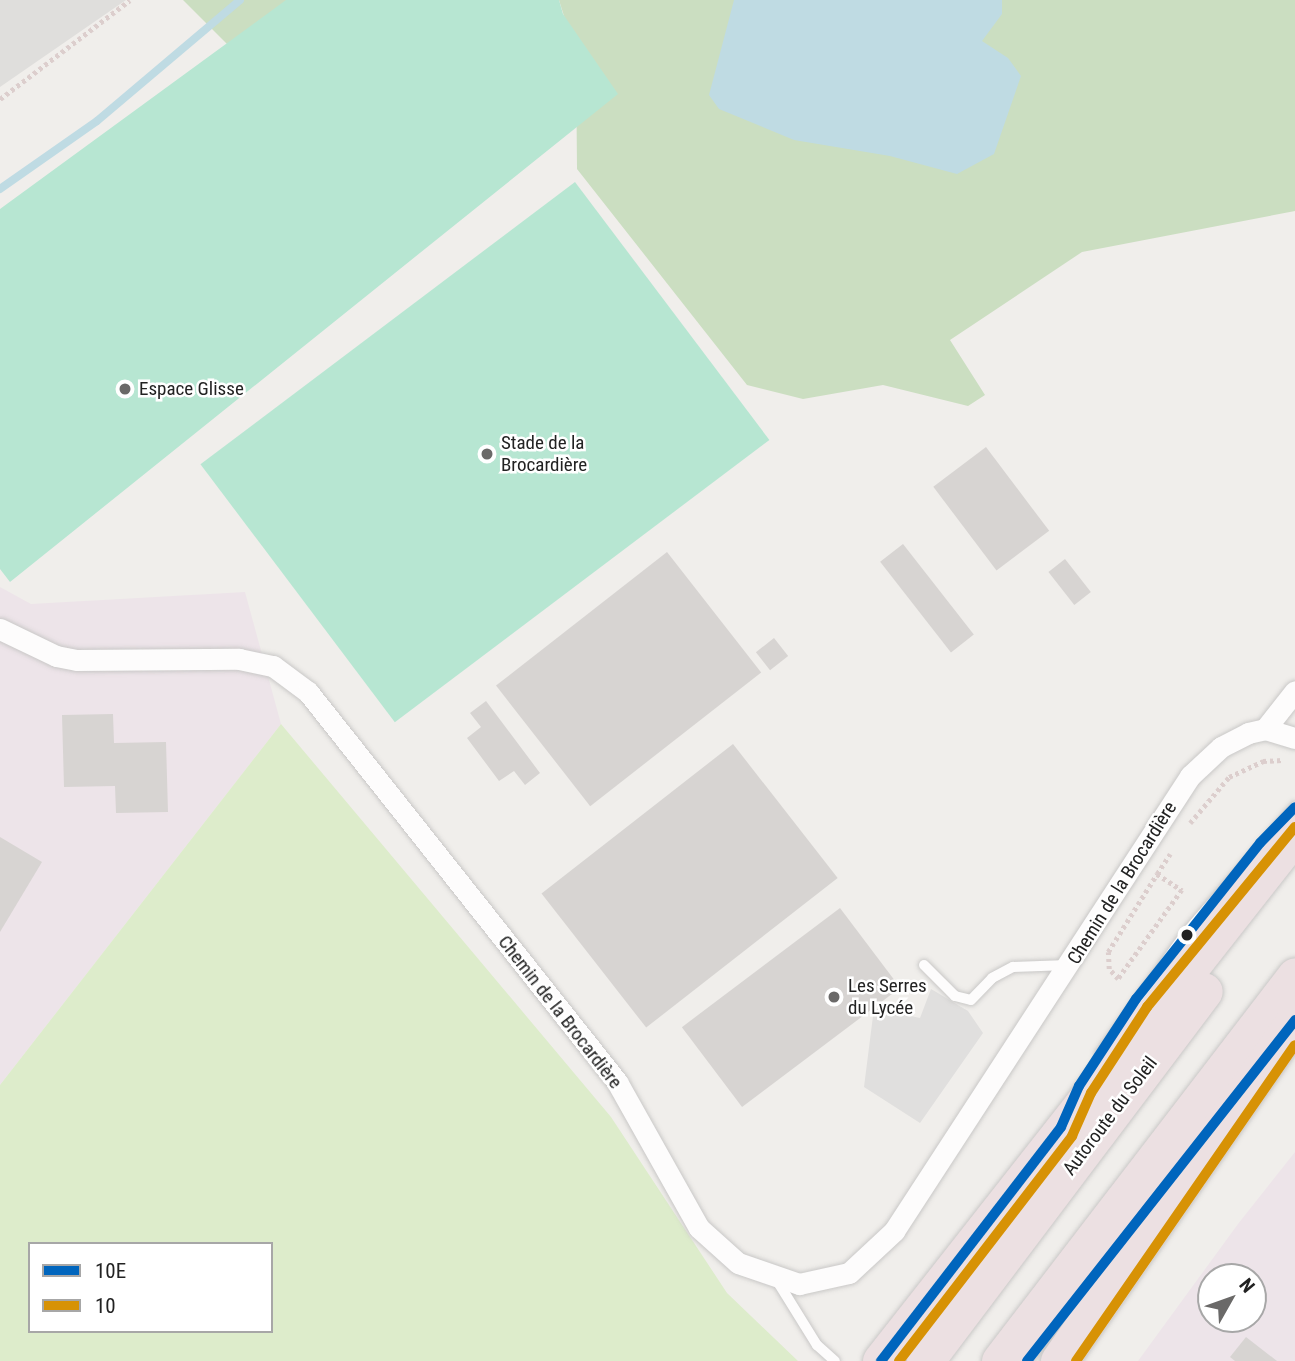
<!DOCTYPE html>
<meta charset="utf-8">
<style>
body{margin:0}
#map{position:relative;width:1295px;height:1361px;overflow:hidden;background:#f0eeeb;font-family:"Roboto Condensed",sans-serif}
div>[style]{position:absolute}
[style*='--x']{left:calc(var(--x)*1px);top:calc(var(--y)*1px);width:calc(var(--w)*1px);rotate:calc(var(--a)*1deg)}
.residential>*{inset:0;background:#dfdedc}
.industrial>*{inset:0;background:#ede4e9}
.grass>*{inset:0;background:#ddeccb}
.forest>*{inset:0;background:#cbdec1}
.pitch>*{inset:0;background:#b7e6d2;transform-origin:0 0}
.parking>*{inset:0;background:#e0dfde}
.water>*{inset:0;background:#bfdbe3}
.stream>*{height:8px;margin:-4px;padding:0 4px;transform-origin:4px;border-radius:4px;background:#bfdbe3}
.building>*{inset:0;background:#d7d4d2;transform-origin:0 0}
.path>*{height:4.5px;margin-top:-2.25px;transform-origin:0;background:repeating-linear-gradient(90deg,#dccecd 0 3.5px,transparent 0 7px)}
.roads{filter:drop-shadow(0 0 2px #c9c8c7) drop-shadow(0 0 2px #c9c8c7)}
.lane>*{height:10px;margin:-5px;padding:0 5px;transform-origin:5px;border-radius:5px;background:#fdfcfc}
.street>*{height:21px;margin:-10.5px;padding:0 10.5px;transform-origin:10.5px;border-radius:10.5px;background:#fdfcfc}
.highway>*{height:37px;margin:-18.5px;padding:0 18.5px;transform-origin:18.5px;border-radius:18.5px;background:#ece0e2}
.bus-1>*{height:10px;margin:-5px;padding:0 5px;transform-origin:5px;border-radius:5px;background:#0065bd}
.bus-2>*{height:10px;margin:-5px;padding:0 5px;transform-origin:5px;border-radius:5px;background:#d79205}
.dots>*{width:19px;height:19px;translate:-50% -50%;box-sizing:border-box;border:4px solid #fff;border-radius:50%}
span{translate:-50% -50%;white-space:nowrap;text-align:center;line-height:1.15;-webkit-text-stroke:5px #fff;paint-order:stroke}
.poi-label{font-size:19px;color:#222}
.left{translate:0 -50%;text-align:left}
.street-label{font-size:19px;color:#222}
.legend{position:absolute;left:28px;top:1242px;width:245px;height:91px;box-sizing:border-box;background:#fff;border:2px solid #a7a7a7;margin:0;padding:9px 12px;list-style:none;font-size:21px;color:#222}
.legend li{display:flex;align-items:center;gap:14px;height:35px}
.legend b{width:35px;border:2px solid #a7a7a7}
.north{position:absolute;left:1197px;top:1263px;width:70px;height:70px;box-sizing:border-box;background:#fff;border:2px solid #a7a7a7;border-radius:50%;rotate:50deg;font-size:19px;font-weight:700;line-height:28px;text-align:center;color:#222}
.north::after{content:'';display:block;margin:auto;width:24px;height:32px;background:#6a6968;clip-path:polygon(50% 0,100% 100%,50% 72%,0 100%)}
</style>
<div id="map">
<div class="residential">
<div style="clip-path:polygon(0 0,126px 0,0 87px)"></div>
</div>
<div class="industrial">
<div style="clip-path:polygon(0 587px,31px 604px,245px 592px,281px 724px,0 1085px)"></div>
<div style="clip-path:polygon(evenodd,1295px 1152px,1295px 1361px,1138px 1361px,1238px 1224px,1295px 1152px,1211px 1277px,1253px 1277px,1253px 1319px,1211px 1319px,1211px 1277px)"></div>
</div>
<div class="grass">
<div style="clip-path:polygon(evenodd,281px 724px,611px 1117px,727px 1293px,798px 1361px,0 1361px,0 1085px,281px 724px,30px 1244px,271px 1244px,271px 1331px,30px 1331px,30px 1244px)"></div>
</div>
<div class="forest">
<div style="clip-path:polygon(183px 0,353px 0,266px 83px)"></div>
<div style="clip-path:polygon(559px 0,1295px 0,1295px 211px,1082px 252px,950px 340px,985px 395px,968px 406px,883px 385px,803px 399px,747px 385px,577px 169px,576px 55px)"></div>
</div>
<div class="pitch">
<div style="clip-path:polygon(286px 0,559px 0,563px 14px,618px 94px,10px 582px,0 569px,0 209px)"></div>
<div style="left:575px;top:182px;width:323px;height:469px;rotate:53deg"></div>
</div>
<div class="parking">
<div style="clip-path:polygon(931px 989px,968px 1011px,983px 1033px,920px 1123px,864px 1087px,874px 1008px,920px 1018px)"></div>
</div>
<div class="water">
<div style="clip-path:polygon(734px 0,1002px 0,1002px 14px,982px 41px,1008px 58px,1021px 76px,994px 154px,957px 174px,890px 156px,794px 140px,719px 109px,709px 95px)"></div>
</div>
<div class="stream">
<div style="--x:0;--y:189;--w:118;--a:-35"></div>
<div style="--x:97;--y:121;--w:187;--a:-40.2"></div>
</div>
<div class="building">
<div style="left:986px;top:447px;width:105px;height:66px;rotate:53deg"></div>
<div style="left:903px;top:544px;width:115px;height:29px;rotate:52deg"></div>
<div style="left:667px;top:552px;width:153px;height:217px;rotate:52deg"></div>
<div style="left:1065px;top:559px;width:42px;height:21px;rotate:52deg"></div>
<div style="left:774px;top:638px;width:23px;height:23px;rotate:52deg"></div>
<div style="clip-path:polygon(486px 701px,540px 773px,525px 785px,514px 771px,499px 781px,467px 738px,481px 727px,470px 713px)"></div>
<div style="clip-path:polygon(113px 714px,114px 743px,166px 742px,168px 812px,116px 813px,115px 786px,64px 787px,62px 715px)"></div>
<div style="left:733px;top:744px;width:170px;height:243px;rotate:52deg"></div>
<div style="clip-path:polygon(0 837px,42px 862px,0 932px)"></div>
<div style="left:840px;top:908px;width:100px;height:198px;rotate:53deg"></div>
<div style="clip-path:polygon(1246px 1337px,1277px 1361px,1235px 1361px,1230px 1357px)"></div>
</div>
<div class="path">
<div style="--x:0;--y:99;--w:163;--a:-37.3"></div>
<div style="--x:1190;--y:823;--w:60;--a:-49.7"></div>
<div style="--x:1229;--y:777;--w:38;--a:-25"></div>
<div style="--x:1263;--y:761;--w:19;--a:-3"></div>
<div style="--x:1157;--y:874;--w:30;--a:33"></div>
<div style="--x:1182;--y:890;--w:110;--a:125.7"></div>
<div style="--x:1118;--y:979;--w:13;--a:-132"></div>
<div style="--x:1109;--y:969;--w:17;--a:-93"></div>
<div style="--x:1108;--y:952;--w:92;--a:-57.9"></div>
<div style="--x:1157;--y:874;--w:24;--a:-57"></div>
</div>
<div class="roads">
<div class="lane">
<div style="--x:924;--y:965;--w:44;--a:45"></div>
<div style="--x:955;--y:996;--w:16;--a:14"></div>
<div style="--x:971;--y:1000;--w:30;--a:-46"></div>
<div style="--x:992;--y:978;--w:24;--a:-28"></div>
<div style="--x:1013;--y:967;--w:55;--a:-2.1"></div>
<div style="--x:1100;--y:1054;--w:148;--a:-54.6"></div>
<div style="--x:1186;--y:933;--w:167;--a:-49.1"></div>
<div style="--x:776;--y:1279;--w:78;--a:58.2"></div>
<div style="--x:817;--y:1345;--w:24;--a:42"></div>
<div style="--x:1027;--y:1361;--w:158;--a:-52.2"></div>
</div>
<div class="street">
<div style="--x:0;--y:629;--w:62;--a:25.7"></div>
<div style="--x:56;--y:656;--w:21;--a:11"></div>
<div style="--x:77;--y:660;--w:162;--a:-0.4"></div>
<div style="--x:239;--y:659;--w:35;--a:12"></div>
<div style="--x:273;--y:666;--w:44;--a:36.6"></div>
<div style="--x:308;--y:692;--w:498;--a:51.6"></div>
<div style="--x:617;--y:1082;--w:167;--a:60.7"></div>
<div style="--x:699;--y:1228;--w:52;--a:41.9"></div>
<div style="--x:738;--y:1263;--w:65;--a:19"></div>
<div style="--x:799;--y:1284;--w:51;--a:-12.4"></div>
<div style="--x:849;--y:1273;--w:62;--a:-43"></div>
<div style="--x:894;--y:1231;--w:543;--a:-56.95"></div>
<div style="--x:1190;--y:776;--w:42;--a:-43.1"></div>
<div style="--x:1221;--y:747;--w:30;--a:-27"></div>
<div style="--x:1248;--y:733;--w:17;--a:-13"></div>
<div style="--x:1265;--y:729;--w:31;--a:17"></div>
<div style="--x:1265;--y:729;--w:48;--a:-51.7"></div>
</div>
<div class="highway">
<div style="--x:881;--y:1361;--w:670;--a:-51.85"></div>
<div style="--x:925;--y:1361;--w:463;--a:-53"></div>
<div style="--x:1000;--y:1361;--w:485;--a:-52.5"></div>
<div style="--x:1059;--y:1361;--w:415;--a:-55.3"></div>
</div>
</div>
<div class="bus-1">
<div style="--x:881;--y:1361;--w:295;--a:-52.4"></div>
<div style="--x:1061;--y:1127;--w:45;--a:-66.3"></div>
<div style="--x:1079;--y:1086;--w:104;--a:-56.8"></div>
<div style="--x:1136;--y:999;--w:199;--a:-51.5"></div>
<div style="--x:1260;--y:843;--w:50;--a:-45.8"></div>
<div style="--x:1027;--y:1361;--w:434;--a:-51.8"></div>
</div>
<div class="bus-2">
<div style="--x:899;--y:1361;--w:284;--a:-52.4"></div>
<div style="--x:1072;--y:1136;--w:47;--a:-66.2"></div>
<div style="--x:1091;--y:1093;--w:103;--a:-56.9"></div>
<div style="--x:1147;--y:1007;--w:233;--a:-50.6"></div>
<div style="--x:1076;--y:1361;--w:384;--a:-55.3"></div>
</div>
<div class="dots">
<div style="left:125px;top:389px;background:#6a6968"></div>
<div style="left:487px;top:454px;background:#6a6968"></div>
<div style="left:1187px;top:935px;background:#222"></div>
<div style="left:834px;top:997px;background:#6a6968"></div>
</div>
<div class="poi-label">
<span class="left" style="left:139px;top:389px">Espace Glisse</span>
<span class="left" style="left:501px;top:454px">Stade de la<br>Brocardière</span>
<span class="left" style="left:848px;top:997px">Les Serres<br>du Lycée</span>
</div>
<div class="street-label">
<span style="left:1122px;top:883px;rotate:-58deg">Chemin de la Brocardière</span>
<span style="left:560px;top:1012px;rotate:52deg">Chemin de la Brocardière</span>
<span style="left:1110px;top:1116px;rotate:-53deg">Autoroute du Soleil</span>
</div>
<ul class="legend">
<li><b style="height:9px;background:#0065bd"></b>10E</li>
<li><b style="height:9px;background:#d79205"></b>10</li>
</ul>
<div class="north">N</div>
</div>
